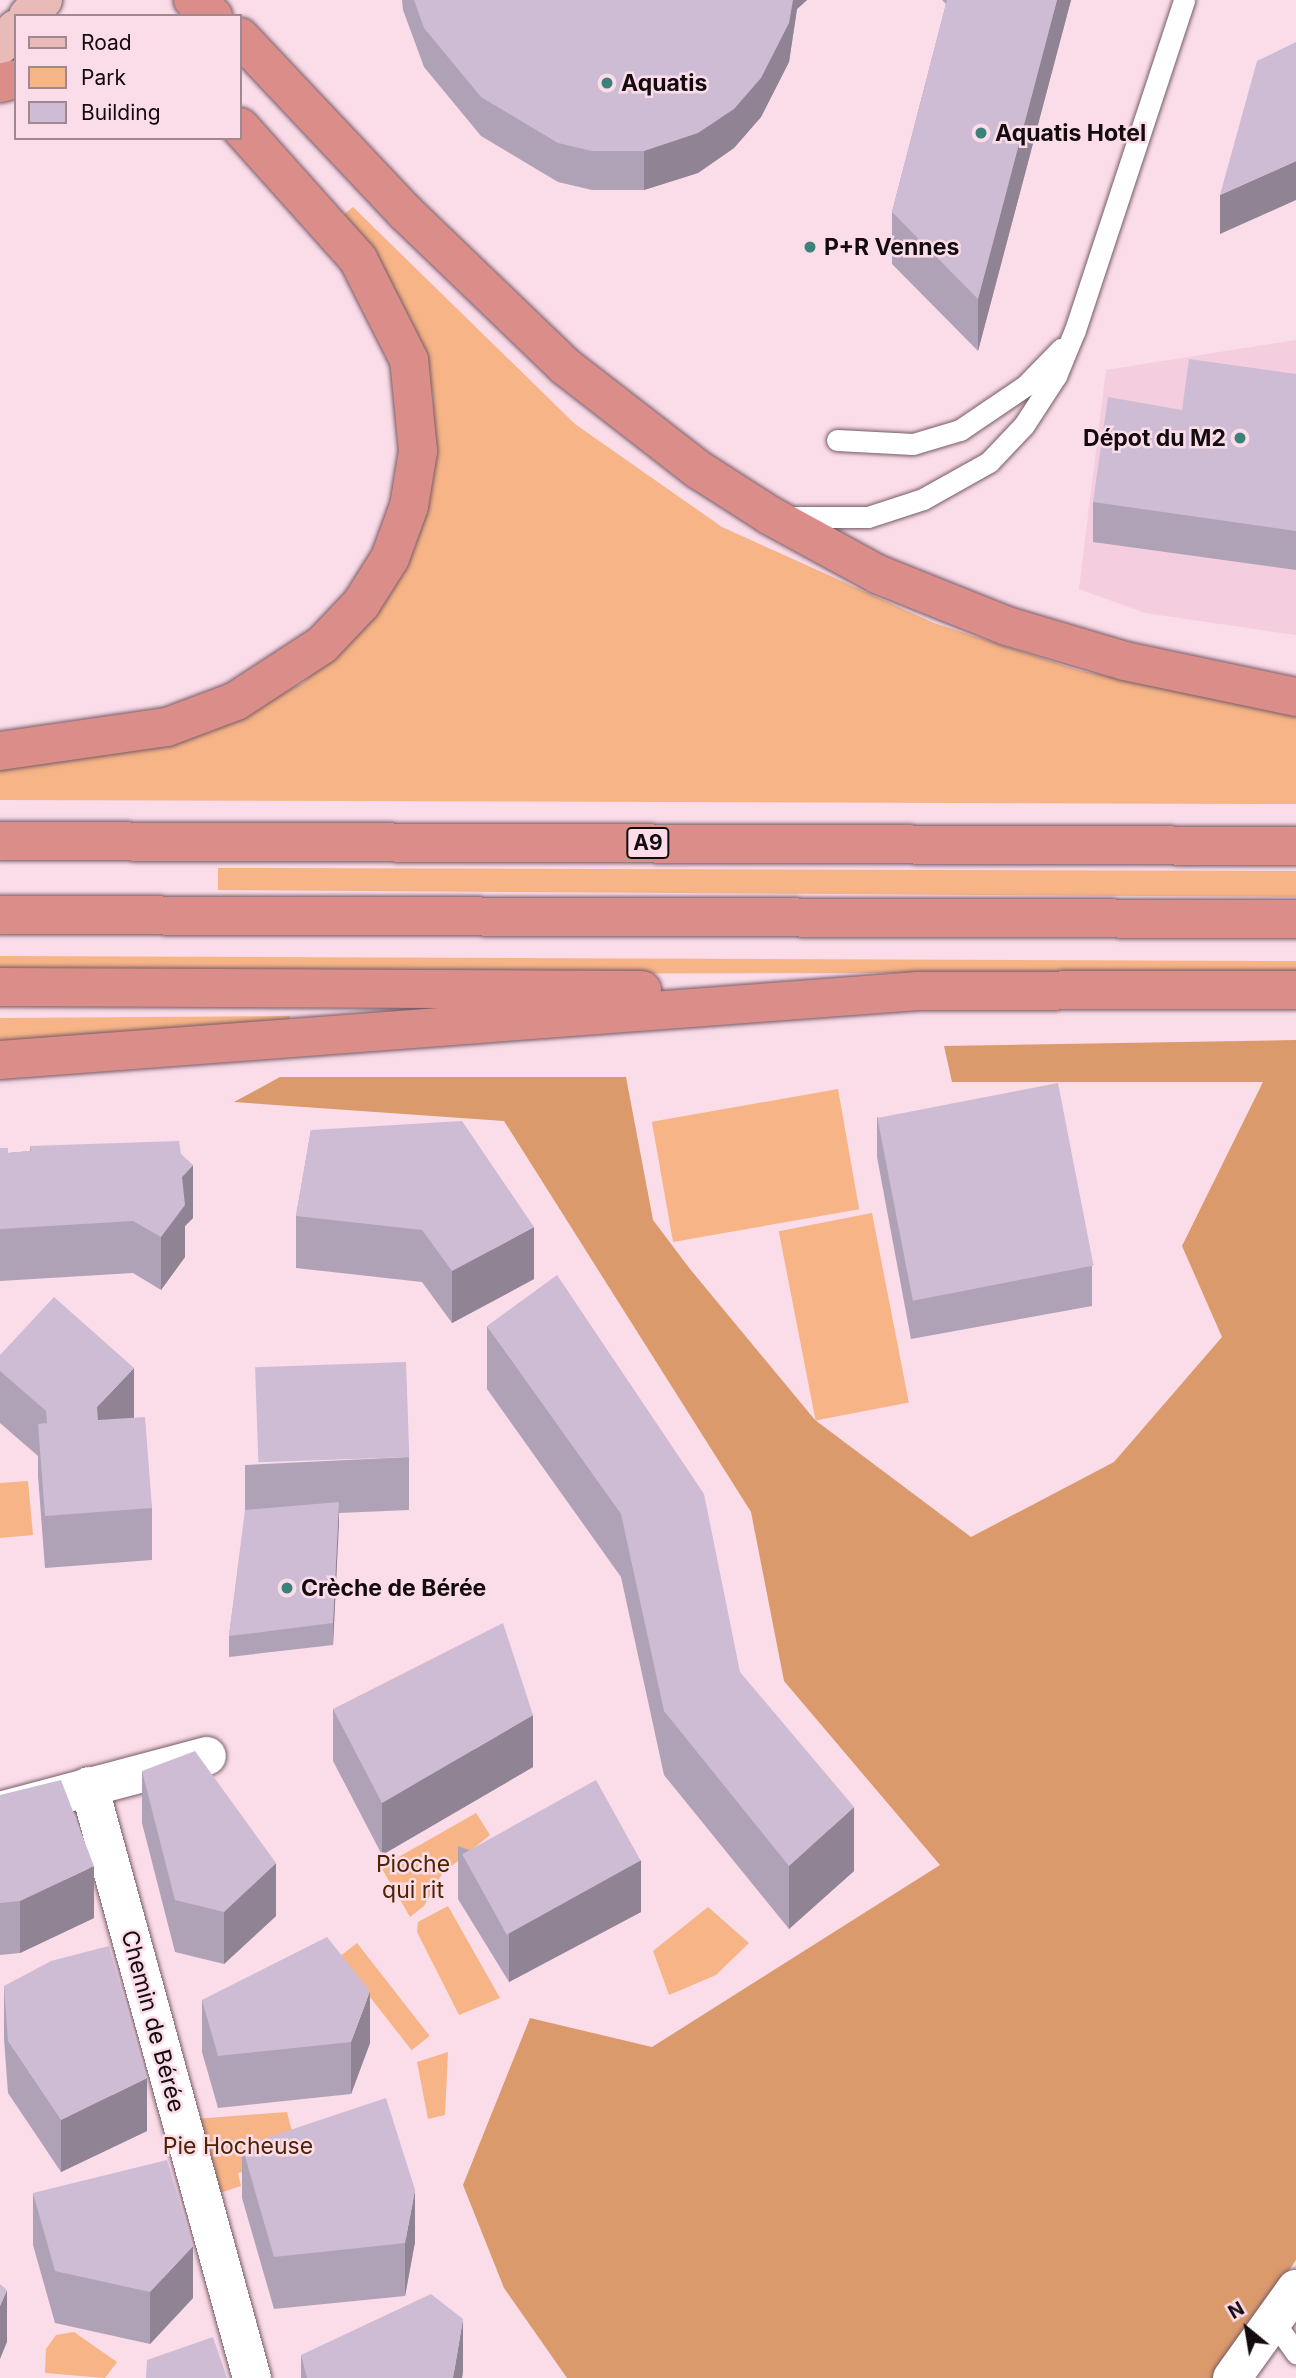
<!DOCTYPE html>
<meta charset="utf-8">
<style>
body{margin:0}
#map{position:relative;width:1296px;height:2378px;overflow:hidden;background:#fbdce9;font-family:Inter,sans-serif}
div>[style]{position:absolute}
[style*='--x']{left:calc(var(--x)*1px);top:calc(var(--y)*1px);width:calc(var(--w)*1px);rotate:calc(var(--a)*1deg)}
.built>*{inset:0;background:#f4cdde}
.green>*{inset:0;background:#f7b487;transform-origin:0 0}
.forest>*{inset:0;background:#db9a6c}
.roads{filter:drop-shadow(0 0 2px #755b66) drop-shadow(0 0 2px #755b66)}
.lane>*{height:21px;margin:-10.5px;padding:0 10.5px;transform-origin:10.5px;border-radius:10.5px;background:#fff}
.street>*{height:38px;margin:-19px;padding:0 19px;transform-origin:19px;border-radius:19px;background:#fff}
.primary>*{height:38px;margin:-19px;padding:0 19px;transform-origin:19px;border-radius:19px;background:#e9bbb8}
.highway>*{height:38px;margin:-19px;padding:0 19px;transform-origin:19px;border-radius:19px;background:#da8d89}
.wall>*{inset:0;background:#b0a2b6}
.shaded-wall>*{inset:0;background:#908494}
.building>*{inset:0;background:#cdbcd4;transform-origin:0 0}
.dots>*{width:19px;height:19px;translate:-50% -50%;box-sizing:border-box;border:4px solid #fbdce9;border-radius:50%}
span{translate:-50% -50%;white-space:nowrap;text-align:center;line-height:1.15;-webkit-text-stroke:5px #fbdce9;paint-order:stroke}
.shield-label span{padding:2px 5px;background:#fbdce9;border:2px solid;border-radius:5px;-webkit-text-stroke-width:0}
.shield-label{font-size:21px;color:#140b0f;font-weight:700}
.poi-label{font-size:23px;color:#140b0f;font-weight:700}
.left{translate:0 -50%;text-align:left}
.right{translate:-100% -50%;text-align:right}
.park-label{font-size:23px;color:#4e2400}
.street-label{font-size:23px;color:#140b0f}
.legend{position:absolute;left:14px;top:14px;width:228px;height:126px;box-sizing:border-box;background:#fbdce9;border:2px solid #9f8892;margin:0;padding:9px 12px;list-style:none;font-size:21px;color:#140b0f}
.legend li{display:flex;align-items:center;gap:14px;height:35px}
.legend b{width:35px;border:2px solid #9f8892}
.north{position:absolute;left:1212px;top:2294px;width:70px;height:70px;-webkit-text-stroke:5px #fbdce9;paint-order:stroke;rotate:330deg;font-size:19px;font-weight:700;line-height:28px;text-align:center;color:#140b0f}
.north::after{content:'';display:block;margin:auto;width:24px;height:32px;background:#140b0f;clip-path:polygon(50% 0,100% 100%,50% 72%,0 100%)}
</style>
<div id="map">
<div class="built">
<div style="clip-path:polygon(1296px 340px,1296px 635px,1145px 613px,1079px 589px,1106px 370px)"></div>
</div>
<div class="green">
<div style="clip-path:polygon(353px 207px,575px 424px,722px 527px,934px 623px,1078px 670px,1296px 715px,1296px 804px,0 800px,0 764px,235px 718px,304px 682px,391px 593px,415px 547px,428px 501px,433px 395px,412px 327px,342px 216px)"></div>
<div style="clip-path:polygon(218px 868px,1296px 871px,1296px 897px,218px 890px)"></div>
<div style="clip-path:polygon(0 956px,1296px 961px,1296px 972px,0 975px)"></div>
<div style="clip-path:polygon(290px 1016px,290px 1023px,0 1043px,0 1018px)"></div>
<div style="left:838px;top:1089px;width:122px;height:189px;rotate:80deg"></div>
<div style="left:872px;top:1213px;width:193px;height:95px;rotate:79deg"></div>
<div style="clip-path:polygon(28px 1481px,33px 1535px,0 1538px,0 1483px)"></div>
<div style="clip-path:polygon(476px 1813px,490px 1835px,442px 1874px,424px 1906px,410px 1917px,381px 1867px)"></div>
<div style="clip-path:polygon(448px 1906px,500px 1998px,459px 2015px,417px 1932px,418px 1922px)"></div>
<div style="clip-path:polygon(708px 1907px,749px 1943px,716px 1975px,669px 1995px,653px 1951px)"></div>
<div style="left:357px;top:1943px;width:118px;height:23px;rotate:52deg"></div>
<div style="clip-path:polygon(448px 2052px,445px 2115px,428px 2119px,417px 2062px)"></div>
<div style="clip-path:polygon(287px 2112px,299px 2158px,238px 2173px,241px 2186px,217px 2194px,195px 2119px)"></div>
<div style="clip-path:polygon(74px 2332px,117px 2362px,105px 2378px,45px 2373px,46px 2349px,56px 2335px)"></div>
</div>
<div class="forest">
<div style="clip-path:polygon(1296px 1040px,1296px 2260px,1217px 2378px,567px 2378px,504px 2288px,463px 2185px,530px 2018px,652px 2047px,940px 1865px,784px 1681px,751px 1512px,504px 1121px,234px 1102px,280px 1077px,626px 1077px,653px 1220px,690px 1269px,815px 1420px,971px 1537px,1114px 1462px,1222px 1337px,1182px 1246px,1263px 1082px,952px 1082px,944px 1046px)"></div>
</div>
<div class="roads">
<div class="lane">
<div style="--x:837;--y:440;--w:76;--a:3"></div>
<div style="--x:913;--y:444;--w:49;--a:-16.6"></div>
<div style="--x:960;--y:430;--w:78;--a:-34.1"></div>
<div style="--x:1025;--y:386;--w:52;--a:-45.8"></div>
<div style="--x:790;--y:517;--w:78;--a:0"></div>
<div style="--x:868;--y:517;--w:58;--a:-18.1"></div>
<div style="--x:923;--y:499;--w:76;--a:-29.3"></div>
<div style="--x:989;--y:462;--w:51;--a:-46.6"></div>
<div style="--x:1024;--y:425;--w:59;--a:-56.9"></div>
<div style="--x:1056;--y:376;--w:50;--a:-67.6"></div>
<div style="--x:1075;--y:330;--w:348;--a:-71.7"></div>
<div style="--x:1272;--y:2319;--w:42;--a:54.8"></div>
</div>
<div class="street">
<div style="--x:89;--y:1786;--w:614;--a:74.61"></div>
<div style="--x:0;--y:1811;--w:214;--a:-14.9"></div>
<div style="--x:1232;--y:2378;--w:110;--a:-54.3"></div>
</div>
<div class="primary">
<div style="--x:28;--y:16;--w:22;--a:-47"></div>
<div style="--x:0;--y:45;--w:23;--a:-45"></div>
</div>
<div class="highway">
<div style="--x:193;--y:0;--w:26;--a:39"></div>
<div style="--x:240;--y:37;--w:242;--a:46.7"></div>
<div style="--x:406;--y:213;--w:222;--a:43.9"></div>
<div style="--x:566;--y:367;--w:168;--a:37.8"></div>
<div style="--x:699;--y:470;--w:83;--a:32.7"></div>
<div style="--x:769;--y:515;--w:123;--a:28.6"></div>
<div style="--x:877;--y:574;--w:140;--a:21.8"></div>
<div style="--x:1007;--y:626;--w:123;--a:16.5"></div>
<div style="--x:1125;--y:661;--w:175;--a:11.9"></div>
<div style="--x:0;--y:83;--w:16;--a:-14"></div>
<div style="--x:0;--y:751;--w:169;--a:-8.2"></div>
<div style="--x:167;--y:727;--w:74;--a:-20.6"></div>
<div style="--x:236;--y:701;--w:103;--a:-33.1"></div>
<div style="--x:322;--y:645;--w:57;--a:-46.4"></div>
<div style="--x:361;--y:604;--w:54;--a:-57.8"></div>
<div style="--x:390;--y:558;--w:55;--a:-69.9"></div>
<div style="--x:409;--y:506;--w:56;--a:-80.7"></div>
<div style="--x:418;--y:451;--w:91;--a:-95.6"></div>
<div style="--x:409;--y:360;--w:113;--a:-116.8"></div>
<div style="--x:358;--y:259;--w:177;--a:-131.8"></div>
<div style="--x:0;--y:841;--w:1296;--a:0.22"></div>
<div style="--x:0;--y:915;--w:1296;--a:0.18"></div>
<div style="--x:0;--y:987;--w:642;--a:0.27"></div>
<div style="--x:0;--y:1060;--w:921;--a:-4.3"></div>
<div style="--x:918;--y:991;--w:378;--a:-0.2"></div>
</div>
</div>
<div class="wall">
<div style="clip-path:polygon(402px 0,807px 0,797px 9px,789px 62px,761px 117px,734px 148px,698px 173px,644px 190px,592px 190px,558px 182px,481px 136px,424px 67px,403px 10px)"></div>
<div style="clip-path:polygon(942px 0,1071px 0,978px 351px,892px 264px,892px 212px,946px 4px)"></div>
<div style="clip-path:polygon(1296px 374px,1296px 570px,1093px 542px,1093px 502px,1182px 410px)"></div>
<div style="clip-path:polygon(877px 1117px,1092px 1266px,1092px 1306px,911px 1339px,877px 1157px)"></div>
<div style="clip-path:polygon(311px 1130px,534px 1279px,452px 1323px,422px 1282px,296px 1268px,296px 1216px)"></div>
<div style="clip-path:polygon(30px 1146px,181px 1154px,193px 1218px,185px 1226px,185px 1257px,161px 1290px,133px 1273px,0 1281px,0 1148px,8px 1153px,30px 1151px)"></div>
<div style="clip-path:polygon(487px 1326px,740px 1672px,854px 1871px,789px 1929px,664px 1775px,621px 1577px,487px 1389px)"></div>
<div style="clip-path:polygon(0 1355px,134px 1418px,152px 1508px,152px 1560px,45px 1568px,38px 1476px,38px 1456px,0 1423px)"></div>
<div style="clip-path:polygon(409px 1457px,409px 1510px,339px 1513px,333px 1645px,229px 1657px,229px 1636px,245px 1516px,245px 1465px)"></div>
<div style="clip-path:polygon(333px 1709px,533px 1767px,382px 1855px,333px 1761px)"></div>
<div style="clip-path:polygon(142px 1771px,276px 1916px,224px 1964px,175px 1952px,142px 1823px)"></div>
<div style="clip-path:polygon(0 1795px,94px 1918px,20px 1953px,0 1955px)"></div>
<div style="clip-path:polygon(458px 1846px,641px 1912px,509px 1982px,458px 1899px)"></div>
<div style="clip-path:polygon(4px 1986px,147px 2131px,61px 2172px,8px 2093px,4px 2039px)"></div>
<div style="clip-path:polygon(202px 2000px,370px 2043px,351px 2094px,218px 2108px,202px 2052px)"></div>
<div style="clip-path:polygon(242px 2146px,415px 2242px,405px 2296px,274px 2309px,242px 2198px)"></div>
<div style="clip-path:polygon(33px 2193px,193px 2298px,150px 2344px,55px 2323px,33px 2245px)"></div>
<div style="clip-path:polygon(301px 2355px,463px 2371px,462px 2378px,301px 2378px)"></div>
</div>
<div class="shaded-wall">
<div style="clip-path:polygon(793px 0,807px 0,797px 9px,789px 62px,761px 117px,734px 148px,698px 173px,644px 190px,644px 151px)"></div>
<div style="clip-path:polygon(1057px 0,1071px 0,978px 351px,978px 299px)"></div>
<div style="clip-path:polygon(1296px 161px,1296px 200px,1220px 234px,1220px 195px)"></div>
<div style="clip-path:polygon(193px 1165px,193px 1218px,185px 1226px,185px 1257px,161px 1290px,161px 1237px,182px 1177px)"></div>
<div style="clip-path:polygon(534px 1227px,534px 1279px,452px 1323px,452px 1271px)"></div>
<div style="clip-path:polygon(134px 1368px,134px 1420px,97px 1460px,97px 1407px)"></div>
<div style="clip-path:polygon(339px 1502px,339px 1524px,333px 1645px,333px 1623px)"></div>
<div style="clip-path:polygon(533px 1715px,533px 1767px,382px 1855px,382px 1803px)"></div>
<div style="clip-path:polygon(854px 1807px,854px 1871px,789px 1929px,789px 1866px)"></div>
<div style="clip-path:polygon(641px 1860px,641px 1912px,509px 1982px,509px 1929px)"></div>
<div style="clip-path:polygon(276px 1863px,276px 1916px,224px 1964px,224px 1912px)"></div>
<div style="clip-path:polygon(94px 1866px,94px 1918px,20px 1953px,20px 1901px)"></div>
<div style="clip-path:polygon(370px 1991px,370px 2043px,351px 2094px,351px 2042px)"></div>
<div style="clip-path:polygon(147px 2078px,147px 2131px,61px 2172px,61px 2120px)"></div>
<div style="clip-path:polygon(415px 2190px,415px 2242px,405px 2296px,405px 2243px)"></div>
<div style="clip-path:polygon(193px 2246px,193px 2298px,150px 2344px,150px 2292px)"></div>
<div style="clip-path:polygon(7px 2290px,7px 2342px,0 2359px,0 2306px)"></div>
<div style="clip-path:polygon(463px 2319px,463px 2371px,462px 2378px,453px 2378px)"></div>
</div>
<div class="building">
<div style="clip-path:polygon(414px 0,793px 0,789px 23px,761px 78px,734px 109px,698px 133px,644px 151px,592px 151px,558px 143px,481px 97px,424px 28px)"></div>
<div style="clip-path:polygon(947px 0,1057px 0,978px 299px,892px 212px)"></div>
<div style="clip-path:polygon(1296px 42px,1296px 161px,1220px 195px,1257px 61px)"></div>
<div style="clip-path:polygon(1189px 359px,1296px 374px,1296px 531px,1093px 502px,1108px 397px,1182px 410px)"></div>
<div style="left:1058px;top:1083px;width:186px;height:184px;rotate:79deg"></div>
<div style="clip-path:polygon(462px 1121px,534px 1227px,452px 1271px,422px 1230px,296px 1216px,311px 1130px)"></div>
<div style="clip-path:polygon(179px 1141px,181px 1154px,193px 1165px,182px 1177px,185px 1205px,161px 1237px,133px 1221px,0 1229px,0 1148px,8px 1148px,8px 1153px,31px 1151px,30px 1146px)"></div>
<div style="clip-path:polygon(557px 1275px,704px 1494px,740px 1672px,854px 1807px,789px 1866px,664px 1711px,621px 1514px,487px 1326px)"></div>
<div style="clip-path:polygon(54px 1297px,134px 1368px,97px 1407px,98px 1420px,145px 1417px,152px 1508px,45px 1516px,38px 1424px,47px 1423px,46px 1411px,0 1371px,0 1355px)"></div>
<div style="left:406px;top:1362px;width:95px;height:151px;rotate:88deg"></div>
<div style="clip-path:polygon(339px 1502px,333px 1623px,229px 1636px,245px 1510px)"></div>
<div style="clip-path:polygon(503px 1623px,533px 1715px,382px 1803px,333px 1709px)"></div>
<div style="clip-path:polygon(195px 1751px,276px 1863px,224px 1912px,175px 1900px,142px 1771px)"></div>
<div style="clip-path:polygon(61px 1780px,94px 1866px,20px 1901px,0 1903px,0 1795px)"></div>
<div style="left:596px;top:1780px;width:92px;height:153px;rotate:61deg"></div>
<div style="clip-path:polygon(327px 1937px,370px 1991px,351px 2042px,218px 2056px,202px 2000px)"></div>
<div style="clip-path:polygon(109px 1946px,147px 2078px,61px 2120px,8px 2041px,4px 1986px,51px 1961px)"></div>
<div style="clip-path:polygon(386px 2098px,415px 2190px,405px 2243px,274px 2257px,242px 2146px)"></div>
<div style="clip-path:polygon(167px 2160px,193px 2246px,150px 2292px,55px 2271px,33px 2193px)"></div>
<div style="clip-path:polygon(0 2284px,7px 2290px,0 2306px)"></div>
<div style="clip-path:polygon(431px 2294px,463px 2319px,453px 2378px,307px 2378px,301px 2355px)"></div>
<div style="clip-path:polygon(213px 2337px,227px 2378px,146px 2378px,147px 2360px)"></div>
</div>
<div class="dots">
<div style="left:607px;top:83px;background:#3b827a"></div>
<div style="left:981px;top:133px;background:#3b827a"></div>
<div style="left:810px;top:247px;background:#3b827a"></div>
<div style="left:1240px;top:438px;background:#3b827a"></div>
<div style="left:287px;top:1588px;background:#3b827a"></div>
</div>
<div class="shield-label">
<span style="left:648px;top:843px">A9</span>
</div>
<div class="poi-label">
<span class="left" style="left:621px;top:83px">Aquatis</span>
<span class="left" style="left:995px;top:133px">Aquatis Hotel</span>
<span class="left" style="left:824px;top:247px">P+R Vennes</span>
<span class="right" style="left:1226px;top:438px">Dépot du M2</span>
<span class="left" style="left:301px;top:1588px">Crèche de Bérée</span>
</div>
<div class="park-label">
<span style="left:413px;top:1877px">Pioche<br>qui rit</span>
<span style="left:238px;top:2146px">Pie Hocheuse</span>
</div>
<div class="street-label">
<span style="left:153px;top:2021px;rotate:75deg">Chemin de Bérée</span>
</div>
<ul class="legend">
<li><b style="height:9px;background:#e9bbb8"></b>Road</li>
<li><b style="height:19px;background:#f7b487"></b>Park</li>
<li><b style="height:19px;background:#cdbcd4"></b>Building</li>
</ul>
<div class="north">N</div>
</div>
